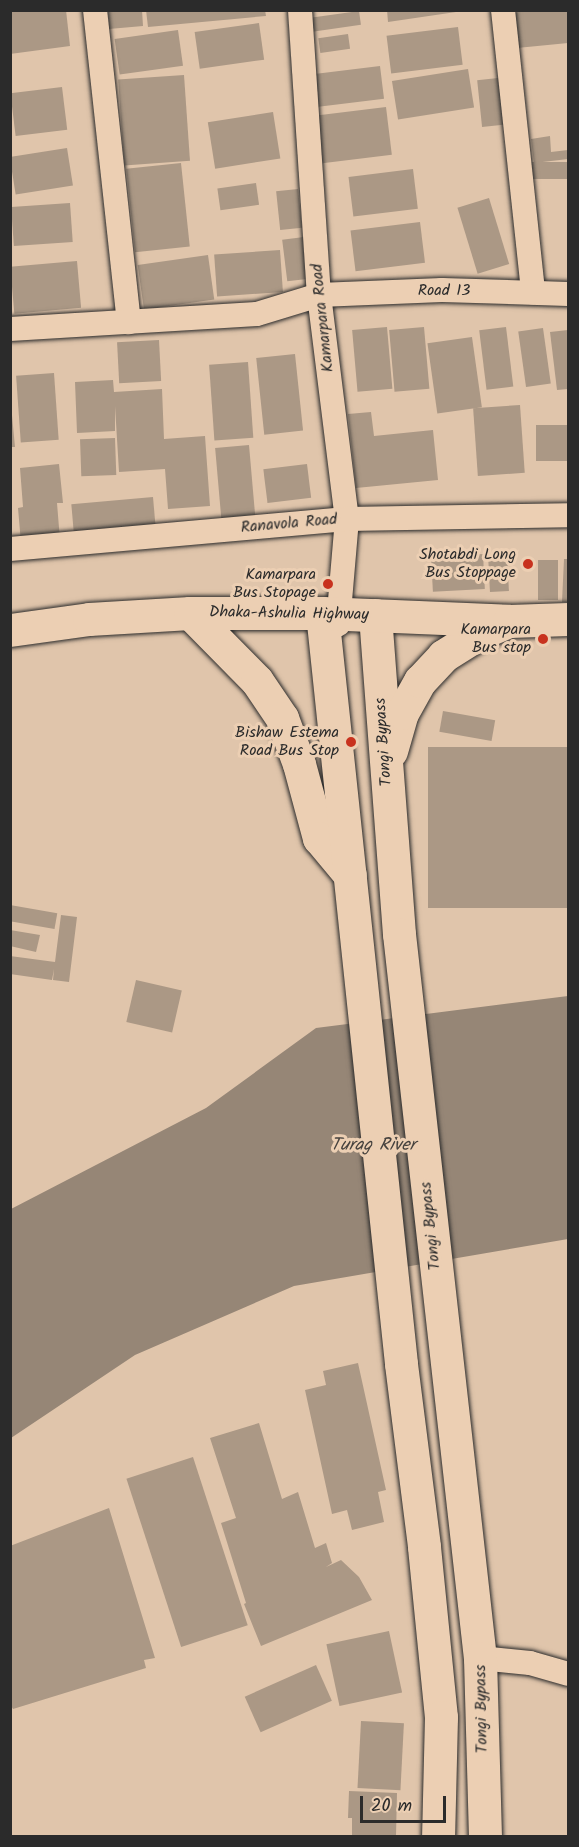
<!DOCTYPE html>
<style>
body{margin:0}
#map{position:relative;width:579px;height:1847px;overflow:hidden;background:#e0c5ab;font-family:Kalam,sans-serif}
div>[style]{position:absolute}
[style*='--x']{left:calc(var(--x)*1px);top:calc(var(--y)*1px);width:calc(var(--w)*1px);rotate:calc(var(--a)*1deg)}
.water>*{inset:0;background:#968676}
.building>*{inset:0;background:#ab9885;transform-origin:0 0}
.roads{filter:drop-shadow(0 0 2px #2b2b2b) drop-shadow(0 0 2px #2b2b2b)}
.minor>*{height:24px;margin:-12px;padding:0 12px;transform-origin:12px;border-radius:12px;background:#eccfb3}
.primary>*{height:33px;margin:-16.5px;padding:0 16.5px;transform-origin:16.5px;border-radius:16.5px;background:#eccfb3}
.trunk>*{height:33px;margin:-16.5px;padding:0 16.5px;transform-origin:16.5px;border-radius:16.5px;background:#eccfb3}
.dots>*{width:16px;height:16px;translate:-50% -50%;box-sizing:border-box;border:3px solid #eccfb3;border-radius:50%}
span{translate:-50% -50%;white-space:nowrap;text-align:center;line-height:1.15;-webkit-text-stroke:6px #eccfb3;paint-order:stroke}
.street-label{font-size:16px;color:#2b2b2b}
.poi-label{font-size:16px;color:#2b2b2b}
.right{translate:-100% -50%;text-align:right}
.water-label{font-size:18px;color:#46423e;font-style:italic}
.frame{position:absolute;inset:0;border:12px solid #2b2b2b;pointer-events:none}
.scale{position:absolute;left:360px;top:1796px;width:86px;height:27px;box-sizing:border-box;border:3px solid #2b2b2b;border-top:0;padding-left:8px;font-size:18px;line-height:21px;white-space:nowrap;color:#2b2b2b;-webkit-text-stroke:4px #eccfb3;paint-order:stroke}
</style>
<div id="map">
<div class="water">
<div style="clip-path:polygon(568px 996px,568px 1239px,294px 1286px,135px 1355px,11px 1438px,11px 1209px,206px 1108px,316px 1028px)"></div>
</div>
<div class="building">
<div style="clip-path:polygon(10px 10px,66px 10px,70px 46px,10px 54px)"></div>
<div style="clip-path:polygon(108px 10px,142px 10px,143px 26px,109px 29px)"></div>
<div style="clip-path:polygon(146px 10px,265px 10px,266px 16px,148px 27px)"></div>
<div style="clip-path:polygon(387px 10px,456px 10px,456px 12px,388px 22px)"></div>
<div style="clip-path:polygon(532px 10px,568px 10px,568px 43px,517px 48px,513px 13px)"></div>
<div style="left:359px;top:11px;width:14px;height:49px;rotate:82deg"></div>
<div style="left:259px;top:23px;width:37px;height:65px;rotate:82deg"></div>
<div style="left:458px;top:27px;width:38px;height:72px;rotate:83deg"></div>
<div style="left:178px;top:30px;width:36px;height:64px;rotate:82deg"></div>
<div style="left:348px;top:34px;width:15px;height:30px;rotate:82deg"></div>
<div style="left:380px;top:66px;width:33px;height:68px;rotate:83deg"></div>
<div style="left:468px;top:69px;width:39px;height:77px;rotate:81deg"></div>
<div style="left:184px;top:75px;width:86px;height:66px;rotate:86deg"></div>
<div style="left:507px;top:77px;width:47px;height:30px;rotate:84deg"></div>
<div style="left:62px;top:87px;width:43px;height:52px;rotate:83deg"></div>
<div style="left:386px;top:107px;width:48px;height:70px;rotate:83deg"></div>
<div style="left:273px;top:112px;width:47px;height:66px;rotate:81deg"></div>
<div style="clip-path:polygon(550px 136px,551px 152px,568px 150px,568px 159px,534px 163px,531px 139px)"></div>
<div style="left:67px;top:148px;width:38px;height:58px;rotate:81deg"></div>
<div style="left:568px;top:162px;width:17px;height:41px;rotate:90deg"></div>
<div style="left:181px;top:163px;width:84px;height:55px;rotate:84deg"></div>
<div style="left:413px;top:169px;width:40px;height:65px;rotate:83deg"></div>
<div style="left:256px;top:183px;width:22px;height:39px;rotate:82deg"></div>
<div style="left:298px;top:189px;width:39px;height:22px;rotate:84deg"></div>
<div style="left:489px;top:198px;width:69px;height:33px;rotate:73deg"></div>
<div style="left:70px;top:203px;width:39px;height:59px;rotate:86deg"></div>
<div style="left:420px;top:222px;width:41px;height:70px;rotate:83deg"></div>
<div style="left:304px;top:237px;width:42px;height:22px;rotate:83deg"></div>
<div style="left:280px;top:250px;width:42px;height:66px;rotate:86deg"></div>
<div style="left:208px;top:255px;width:45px;height:71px;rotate:82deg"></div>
<div style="left:77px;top:261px;width:47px;height:67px;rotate:85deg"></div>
<div style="left:387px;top:327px;width:62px;height:35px;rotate:85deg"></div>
<div style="left:424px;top:327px;width:62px;height:35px;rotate:85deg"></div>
<div style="left:506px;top:327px;width:60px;height:27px;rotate:83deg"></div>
<div style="left:543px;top:328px;width:56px;height:25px;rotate:82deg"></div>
<div style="clip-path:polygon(568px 330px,568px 389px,557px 390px,550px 332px)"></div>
<div style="left:472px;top:337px;width:71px;height:45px;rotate:82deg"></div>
<div style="left:159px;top:340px;width:41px;height:42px;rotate:87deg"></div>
<div style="left:295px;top:354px;width:77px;height:39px;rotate:84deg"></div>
<div style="left:248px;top:362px;width:76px;height:39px;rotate:86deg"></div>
<div style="left:54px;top:373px;width:67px;height:38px;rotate:86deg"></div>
<div style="clip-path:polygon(113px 380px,114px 392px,162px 389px,164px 439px,205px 436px,210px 506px,168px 509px,165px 469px,119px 472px,115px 406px,115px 431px,77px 433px,75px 382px)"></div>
<div style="clip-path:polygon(10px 394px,15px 447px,10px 447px)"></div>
<div style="left:520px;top:405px;width:68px;height:47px;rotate:86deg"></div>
<div style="clip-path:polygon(371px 412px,374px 436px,433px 430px,438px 480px,356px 488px,348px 414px)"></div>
<div style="left:568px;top:425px;width:36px;height:32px;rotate:90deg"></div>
<div style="left:115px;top:438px;width:37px;height:35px;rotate:88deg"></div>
<div style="left:249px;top:445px;width:76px;height:34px;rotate:85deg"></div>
<div style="clip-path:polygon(59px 464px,63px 503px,57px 503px,60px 540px,21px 543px,18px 508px,23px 507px,20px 468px)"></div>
<div style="left:307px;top:464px;width:34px;height:44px;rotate:83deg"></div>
<div style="left:153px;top:497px;width:32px;height:82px;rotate:85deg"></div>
<div style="left:483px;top:554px;width:35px;height:52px;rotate:87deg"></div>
<div style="left:507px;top:554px;width:37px;height:19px;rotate:87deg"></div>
<div style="clip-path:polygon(564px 559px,568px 559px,568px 602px,562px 602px)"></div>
<div style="left:538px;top:560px;width:20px;height:40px"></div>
<div style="left:443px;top:711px;width:53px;height:21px;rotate:10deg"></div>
<div style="left:568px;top:747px;width:161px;height:140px;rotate:90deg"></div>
<div style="left:10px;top:905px;width:48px;height:16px;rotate:10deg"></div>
<div style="clip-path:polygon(61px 915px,77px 917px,69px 982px,53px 980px,54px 969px,52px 980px,10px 974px,10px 956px,55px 962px)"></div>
<div style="clip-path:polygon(10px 930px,40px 935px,36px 952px,10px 946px)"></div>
<div style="left:136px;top:980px;width:47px;height:43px;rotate:13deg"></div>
<div style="clip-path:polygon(358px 1363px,386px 1490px,378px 1492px,384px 1522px,352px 1530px,347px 1510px,332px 1514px,305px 1390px,326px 1385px,323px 1371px)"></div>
<div style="clip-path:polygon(259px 1423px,282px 1499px,298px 1492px,315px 1548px,326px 1543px,332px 1563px,326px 1567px,341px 1560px,359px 1577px,372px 1600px,261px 1646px,244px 1604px,246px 1603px,221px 1523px,236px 1518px,210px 1438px)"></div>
<div style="left:193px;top:1457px;width:177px;height:70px;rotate:72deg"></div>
<div style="clip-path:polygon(109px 1508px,155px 1658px,144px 1660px,146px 1668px,13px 1709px,10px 1704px,10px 1546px)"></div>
<div style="left:389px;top:1631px;width:63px;height:64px;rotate:78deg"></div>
<div style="left:316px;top:1665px;width:39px;height:78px;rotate:66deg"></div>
<div style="left:361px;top:1721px;width:43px;height:67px;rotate:3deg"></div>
<div style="clip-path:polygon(349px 1791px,397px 1793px,396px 1836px,352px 1836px,352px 1818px,348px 1818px)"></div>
</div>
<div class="roads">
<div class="minor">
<div style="--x:95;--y:10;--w:314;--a:83.8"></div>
<div style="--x:300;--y:10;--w:286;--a:86.2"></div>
<div style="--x:319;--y:295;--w:226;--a:82.9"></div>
<div style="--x:347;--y:519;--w:106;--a:94.9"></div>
<div style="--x:503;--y:10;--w:284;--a:83.9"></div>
<div style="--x:10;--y:329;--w:247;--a:-3.5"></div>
<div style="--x:257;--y:314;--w:65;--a:-17"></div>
<div style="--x:319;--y:295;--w:123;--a:-2.3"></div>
<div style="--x:442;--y:290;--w:126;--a:1.8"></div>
<div style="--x:10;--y:549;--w:338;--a:-5.1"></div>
<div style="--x:347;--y:519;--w:221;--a:-1"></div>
<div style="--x:480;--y:1658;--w:50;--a:5.7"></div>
<div style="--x:530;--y:1663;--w:40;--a:16"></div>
</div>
<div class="primary">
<div style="--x:190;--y:613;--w:95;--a:45.4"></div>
<div style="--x:257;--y:681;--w:45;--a:56"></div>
<div style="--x:282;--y:718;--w:49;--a:69.7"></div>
<div style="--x:299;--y:764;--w:77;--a:74.9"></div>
<div style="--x:319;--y:838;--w:48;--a:50"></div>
<div style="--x:322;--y:613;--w:755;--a:83.99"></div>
<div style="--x:401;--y:1364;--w:184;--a:82.8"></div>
<div style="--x:424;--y:1547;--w:171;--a:84.3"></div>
<div style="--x:441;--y:1717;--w:119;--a:91.4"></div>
<div style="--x:375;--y:615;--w:320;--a:85.7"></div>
<div style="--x:399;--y:934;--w:729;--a:83.62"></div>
<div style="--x:480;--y:1658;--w:178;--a:88.4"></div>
<div style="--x:391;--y:751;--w:40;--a:-74"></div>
<div style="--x:402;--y:713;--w:37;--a:-61"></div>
<div style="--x:420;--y:681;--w:34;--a:-47"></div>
<div style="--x:443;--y:656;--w:39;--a:-32"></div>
<div style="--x:476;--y:635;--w:36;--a:-23"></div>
</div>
<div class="trunk">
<div style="--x:10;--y:630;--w:80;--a:-7.9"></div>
<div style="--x:89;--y:619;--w:101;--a:-3.4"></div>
<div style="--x:190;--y:613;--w:132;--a:0"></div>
<div style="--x:322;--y:613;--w:187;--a:2.4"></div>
<div style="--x:509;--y:621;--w:59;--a:-1.9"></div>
</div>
</div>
<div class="dots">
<div style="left:528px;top:564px;background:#c8321e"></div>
<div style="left:328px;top:584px;background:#c8321e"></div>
<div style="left:543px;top:639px;background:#c8321e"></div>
<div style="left:351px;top:742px;background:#c8321e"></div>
</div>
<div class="street-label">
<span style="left:444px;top:291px">Road 13</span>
<span style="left:323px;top:318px;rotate:-96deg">Kamarpara Road</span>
<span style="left:289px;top:524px;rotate:-5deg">Ranavola Road</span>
<span style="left:289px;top:614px;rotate:1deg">Dhaka-Ashulia Highway</span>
<span style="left:384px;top:742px;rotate:-94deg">Tongi Bypass</span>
<span style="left:431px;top:1226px;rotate:-96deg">Tongi Bypass</span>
<span style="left:482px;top:1709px;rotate:-91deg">Tongi Bypass</span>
</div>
<div class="poi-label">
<span class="right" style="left:516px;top:564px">Shotabdi Long<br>Bus Stoppage</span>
<span class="right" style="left:316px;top:584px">Kamarpara<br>Bus Stopage</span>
<span class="right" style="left:531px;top:639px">Kamarpara<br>Bus stop</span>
<span class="right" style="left:339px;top:742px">Bishaw Estema<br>Road Bus Stop</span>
</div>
<div class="water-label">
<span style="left:373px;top:1146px">Turag River</span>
</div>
<div class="frame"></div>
<div class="scale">20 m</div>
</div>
